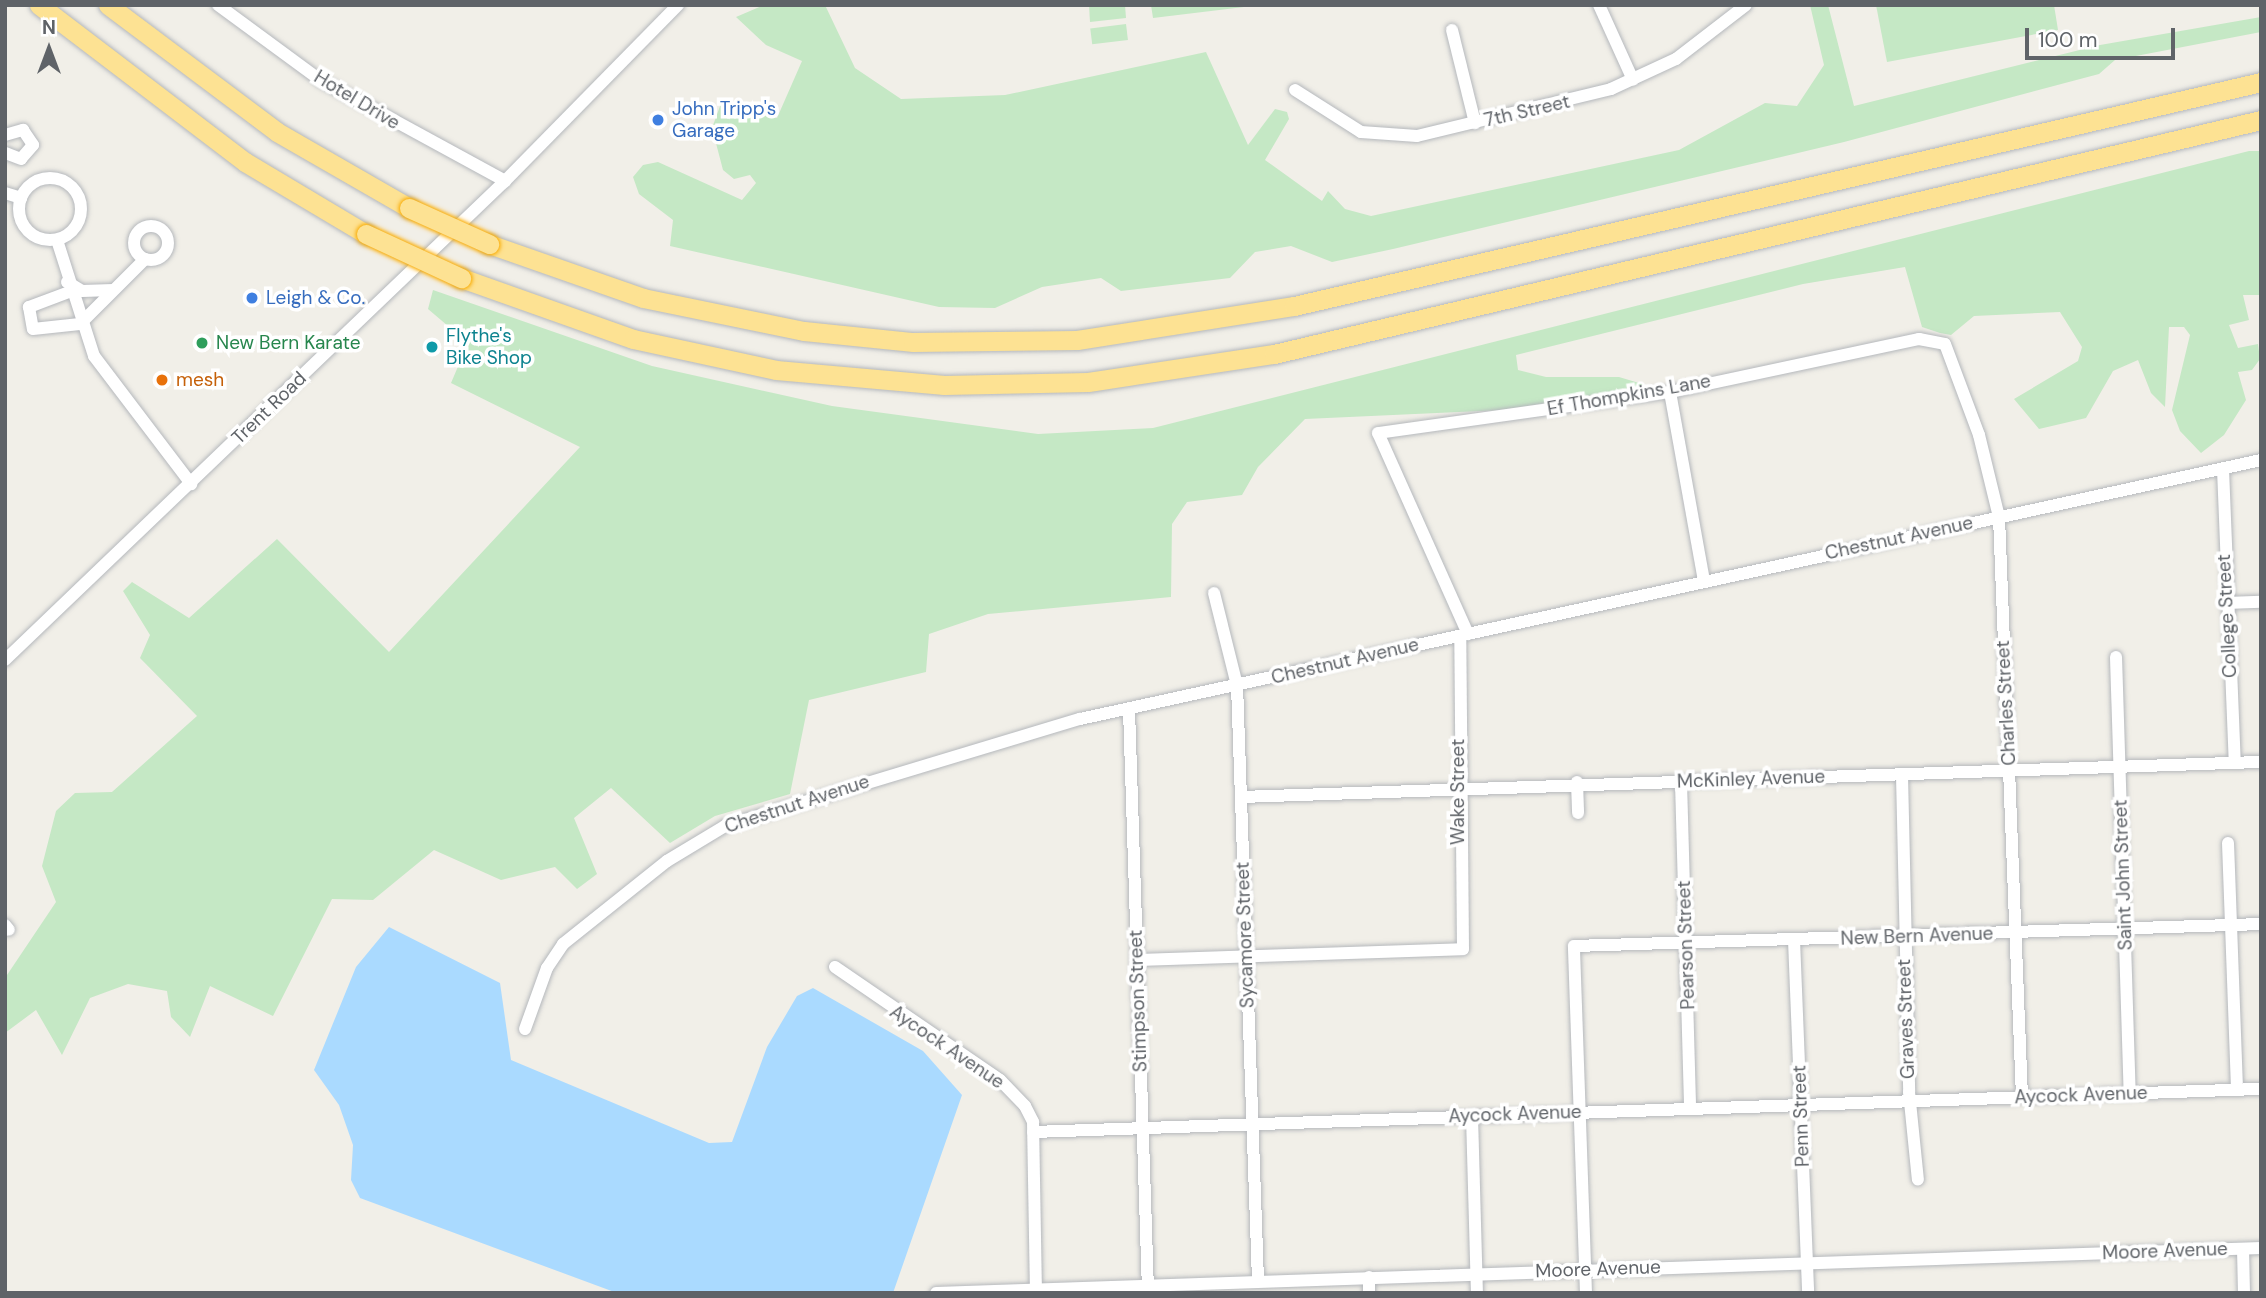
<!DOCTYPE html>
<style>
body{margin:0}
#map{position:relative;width:2266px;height:1298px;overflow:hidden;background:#f1efe8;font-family:"DM Sans",sans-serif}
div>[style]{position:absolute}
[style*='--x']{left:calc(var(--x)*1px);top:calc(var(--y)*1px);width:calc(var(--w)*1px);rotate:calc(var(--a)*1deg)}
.green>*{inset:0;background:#c5e8c5;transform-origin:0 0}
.water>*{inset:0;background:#aadaff}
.roads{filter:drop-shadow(0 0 2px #b5b8bc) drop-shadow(0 0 2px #b5b8bc)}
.minor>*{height:12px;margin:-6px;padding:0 6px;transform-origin:6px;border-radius:6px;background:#fff}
.minor>.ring{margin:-6px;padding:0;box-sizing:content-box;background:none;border:12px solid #fff;border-radius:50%}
.highway>*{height:19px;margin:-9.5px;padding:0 9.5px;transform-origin:9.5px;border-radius:9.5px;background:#fde293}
.bridges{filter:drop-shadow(0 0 2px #f9ab00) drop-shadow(0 0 2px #f9ab00)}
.highway-bridge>*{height:19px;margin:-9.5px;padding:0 9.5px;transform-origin:9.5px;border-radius:9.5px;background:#fde293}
.dots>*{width:19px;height:19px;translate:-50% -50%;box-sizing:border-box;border:4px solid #fff;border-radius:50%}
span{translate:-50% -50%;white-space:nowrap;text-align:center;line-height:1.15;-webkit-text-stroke:7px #fff;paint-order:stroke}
.street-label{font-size:19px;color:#5f6368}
.shop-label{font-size:19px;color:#366cbe}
.left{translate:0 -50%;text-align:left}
.culture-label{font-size:19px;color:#0d838f}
.leisure-label{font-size:19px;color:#27864d}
.food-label{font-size:19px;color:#c56008}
.frame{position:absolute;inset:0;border:7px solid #5f6368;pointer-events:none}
.north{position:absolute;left:14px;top:14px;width:70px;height:70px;-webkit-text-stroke:5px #fff;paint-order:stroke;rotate:0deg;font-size:19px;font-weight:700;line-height:28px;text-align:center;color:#5f6368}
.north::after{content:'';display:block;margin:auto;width:24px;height:32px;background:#5f6368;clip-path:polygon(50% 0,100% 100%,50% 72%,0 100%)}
.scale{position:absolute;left:2025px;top:28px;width:150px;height:32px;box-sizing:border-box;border:4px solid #5f6368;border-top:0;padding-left:9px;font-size:21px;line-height:24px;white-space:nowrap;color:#5f6368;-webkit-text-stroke:5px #fff;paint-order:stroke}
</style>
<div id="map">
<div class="green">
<div style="clip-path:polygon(764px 5px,825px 5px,855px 68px,901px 99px,1005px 95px,1206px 52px,1248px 145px,1275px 109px,1287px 112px,1289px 119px,1265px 160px,1322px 201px,1328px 191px,1345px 209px,1371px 216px,1679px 150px,1765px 103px,1797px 106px,1824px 65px,1810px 5px,1828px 5px,1854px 106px,2100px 45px,2261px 17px,2261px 32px,2115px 60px,2099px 74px,1844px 142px,1393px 249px,1332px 262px,1291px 246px,1255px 252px,1230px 278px,1121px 291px,1101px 278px,1042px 287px,995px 308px,939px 307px,670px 246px,673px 220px,639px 194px,633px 177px,643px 165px,658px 162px,742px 200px,756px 183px,750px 175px,734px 179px,723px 170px,712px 128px,723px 98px,777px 118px,802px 61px,766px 45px,736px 17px)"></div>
<div style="clip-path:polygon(1089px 5px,1125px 5px,1126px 18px,1090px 22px)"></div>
<div style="clip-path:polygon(1151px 5px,1243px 5px,1244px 7px,1153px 18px)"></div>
<div style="clip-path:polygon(1876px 5px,2054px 5px,2058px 30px,1887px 62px)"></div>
<div style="left:1126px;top:24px;width:16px;height:36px;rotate:83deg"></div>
<div style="clip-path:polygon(2249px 151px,2261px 151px,2261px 295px,2243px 295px,2249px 320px,2229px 325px,2238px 348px,2258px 344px,2260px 359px,2252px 370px,2238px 372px,2246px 400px,2224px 435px,2201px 453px,2180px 431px,2172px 410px,2190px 335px,2184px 327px,2169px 327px,2165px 407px,2151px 393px,2138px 360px,2113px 371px,2086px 418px,2039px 429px,2014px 399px,2078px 361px,2082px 347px,2060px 312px,1974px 316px,1951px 335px,1940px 333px,1922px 327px,1905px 267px,1803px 284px,1516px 355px,1518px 370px,1546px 377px,1619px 377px,1649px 386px,1503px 410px,1305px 419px,1258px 467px,1242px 495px,1187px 502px,1172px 524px,1171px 597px,988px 614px,929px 634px,926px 672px,809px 700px,790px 794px,715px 816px,670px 843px,611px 788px,574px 818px,597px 874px,577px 889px,555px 867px,501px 880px,434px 850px,373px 900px,332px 899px,273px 1016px,210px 986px,190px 1037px,171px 1017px,167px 991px,128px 984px,90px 998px,62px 1055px,36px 1010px,5px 1033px,5px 978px,56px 902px,42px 866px,56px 811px,75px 793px,112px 792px,197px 716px,140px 658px,150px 635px,123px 591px,132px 582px,189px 618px,277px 539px,389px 652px,580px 447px,451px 383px,468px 343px,428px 309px,433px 290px,652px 366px,832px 406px,1038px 434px,1153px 428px)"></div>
</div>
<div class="water">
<div style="clip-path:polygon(389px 927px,500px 983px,511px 1060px,709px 1143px,732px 1142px,767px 1047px,797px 996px,813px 988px,923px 1051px,962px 1095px,893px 1293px,617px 1293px,360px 1198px,351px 1180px,353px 1145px,339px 1105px,314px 1070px,356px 967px)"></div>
</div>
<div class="roads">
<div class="minor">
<div style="--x:218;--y:5;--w:127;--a:36.3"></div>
<div style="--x:320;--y:80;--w:211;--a:28.6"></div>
<div style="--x:1599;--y:5;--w:82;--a:65.6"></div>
<div style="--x:1452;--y:30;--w:96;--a:76.1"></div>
<div style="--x:1295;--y:90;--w:78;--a:32.5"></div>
<div style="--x:1361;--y:132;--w:56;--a:4.1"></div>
<div style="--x:1417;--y:136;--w:200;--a:-13.6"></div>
<div style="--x:1611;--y:89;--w:72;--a:-24.8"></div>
<div style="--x:1676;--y:59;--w:88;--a:-37.6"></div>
<div style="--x:5;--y:135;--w:19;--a:-16"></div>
<div style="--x:23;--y:130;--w:18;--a:56"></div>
<div style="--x:33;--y:145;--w:18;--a:131"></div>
<div style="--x:21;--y:159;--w:17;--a:-159"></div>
<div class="ring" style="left:19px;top:178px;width:50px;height:50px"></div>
<div style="--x:5;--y:193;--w:17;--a:17"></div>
<div class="ring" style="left:134px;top:226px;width:22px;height:22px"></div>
<div style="--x:57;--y:240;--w:122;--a:72.3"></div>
<div style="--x:94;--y:356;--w:161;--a:52.8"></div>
<div style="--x:67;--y:282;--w:17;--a:31"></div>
<div style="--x:82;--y:291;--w:31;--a:-2"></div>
<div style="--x:69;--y:292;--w:43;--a:159.4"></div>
<div style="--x:29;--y:307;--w:22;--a:80"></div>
<div style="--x:33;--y:329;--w:47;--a:-6.1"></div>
<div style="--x:80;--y:324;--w:92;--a:-45"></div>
<div style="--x:1670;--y:392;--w:192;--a:79.8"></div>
<div style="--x:2223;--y:469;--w:294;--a:87.7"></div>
<div style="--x:1214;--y:593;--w:95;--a:76"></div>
<div style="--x:1237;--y:685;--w:596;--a:87.98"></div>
<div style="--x:2226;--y:603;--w:35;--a:-2"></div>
<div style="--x:1468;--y:634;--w:220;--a:-114.1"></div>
<div style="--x:1378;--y:433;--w:295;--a:-8"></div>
<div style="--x:1670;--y:392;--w:255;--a:-12"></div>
<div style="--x:1919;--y:339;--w:26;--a:11"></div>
<div style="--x:1945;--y:344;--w:97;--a:69.5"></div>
<div style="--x:1979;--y:435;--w:84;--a:76.3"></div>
<div style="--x:1999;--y:517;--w:579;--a:87.73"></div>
<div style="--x:2116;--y:657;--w:437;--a:88.2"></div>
<div style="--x:5;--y:660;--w:692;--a:-43.77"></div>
<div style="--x:505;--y:181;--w:247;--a:-45.5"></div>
<div style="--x:1129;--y:709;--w:583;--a:88.13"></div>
<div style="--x:1902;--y:775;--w:317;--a:88.7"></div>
<div style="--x:1909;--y:1092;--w:88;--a:84.2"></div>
<div style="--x:1577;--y:782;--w:31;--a:88"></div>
<div style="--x:1681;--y:782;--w:326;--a:88.4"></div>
<div style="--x:1241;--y:797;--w:1021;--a:-1.97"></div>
<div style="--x:2228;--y:843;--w:247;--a:87.9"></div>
<div style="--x:5;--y:925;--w:6;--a:51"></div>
<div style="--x:1794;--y:940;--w:353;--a:87.7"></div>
<div style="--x:1137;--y:960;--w:326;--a:-1.9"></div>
<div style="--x:1463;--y:949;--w:313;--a:-90.5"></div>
<div style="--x:835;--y:967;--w:200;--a:34.4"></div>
<div style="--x:1000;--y:1080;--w:36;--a:46"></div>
<div style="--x:1025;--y:1106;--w:18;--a:63"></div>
<div style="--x:1033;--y:1122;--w:171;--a:89"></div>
<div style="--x:525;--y:1029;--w:65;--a:-70.2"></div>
<div style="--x:547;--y:968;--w:29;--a:-56"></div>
<div style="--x:563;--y:944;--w:133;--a:-38.6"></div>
<div style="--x:667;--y:861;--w:68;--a:-31.1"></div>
<div style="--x:725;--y:826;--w:371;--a:-16.8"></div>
<div style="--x:1080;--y:719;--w:1209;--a:-12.37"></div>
<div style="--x:1472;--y:1116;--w:177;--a:88.4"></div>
<div style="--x:1033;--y:1132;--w:1229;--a:-2.01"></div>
<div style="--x:2243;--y:1249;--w:44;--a:88.7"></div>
<div style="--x:1369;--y:1277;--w:16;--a:90"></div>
<div style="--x:936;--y:1293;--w:1326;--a:-1.95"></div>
<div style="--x:1586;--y:1293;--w:347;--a:-92"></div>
<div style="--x:1574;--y:946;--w:687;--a:-1.83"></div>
</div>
<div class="highway">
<div style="--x:39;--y:5;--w:259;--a:37.3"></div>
<div style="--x:245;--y:162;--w:141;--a:30.8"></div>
<div style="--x:108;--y:5;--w:211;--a:36.9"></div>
<div style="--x:277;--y:132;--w:152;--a:29.9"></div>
<div style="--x:489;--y:244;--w:163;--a:19.3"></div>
<div style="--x:643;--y:298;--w:164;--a:11.6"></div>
<div style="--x:804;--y:331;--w:110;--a:5.8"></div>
<div style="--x:913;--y:342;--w:164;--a:-0.7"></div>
<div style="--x:1077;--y:340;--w:220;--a:-8.9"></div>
<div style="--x:1294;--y:306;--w:993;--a:-13.04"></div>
<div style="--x:461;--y:278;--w:182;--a:19.5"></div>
<div style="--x:633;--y:339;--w:146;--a:12.2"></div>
<div style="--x:776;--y:370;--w:169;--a:5.1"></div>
<div style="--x:944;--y:385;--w:144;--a:-1.2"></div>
<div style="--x:1088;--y:382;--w:188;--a:-8.6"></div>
<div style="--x:1274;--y:354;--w:1014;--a:-13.34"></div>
</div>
</div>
<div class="bridges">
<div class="highway-bridge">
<div style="--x:409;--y:208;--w:88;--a:24.2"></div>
<div style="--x:366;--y:234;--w:105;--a:24.9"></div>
</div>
</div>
<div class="dots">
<div style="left:658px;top:120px;background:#3f7fe0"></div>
<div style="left:252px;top:298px;background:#3f7fe0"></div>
<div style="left:202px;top:343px;background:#2e9e5b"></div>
<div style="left:432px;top:347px;background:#0f9aa8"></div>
<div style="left:162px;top:380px;background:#e8710a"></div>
</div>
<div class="street-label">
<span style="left:357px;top:100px;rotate:31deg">Hotel Drive</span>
<span style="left:1527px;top:111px;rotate:-13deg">7th Street</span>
<span style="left:1629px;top:395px;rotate:-10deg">Ef Thompkins Lane</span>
<span style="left:269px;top:408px;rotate:-44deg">Trent Road</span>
<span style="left:1899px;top:538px;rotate:-12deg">Chestnut Avenue</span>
<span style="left:2227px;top:616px;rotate:-93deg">College Street</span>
<span style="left:1345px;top:661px;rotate:-13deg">Chestnut Avenue</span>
<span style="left:2006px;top:703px;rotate:-93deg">Charles Street</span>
<span style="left:1751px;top:779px;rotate:-2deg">McKinley Avenue</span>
<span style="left:1458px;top:792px;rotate:-90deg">Wake Street</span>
<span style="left:797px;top:804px;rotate:-18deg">Chestnut Avenue</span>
<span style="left:2123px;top:875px;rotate:-92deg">Saint John Street</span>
<span style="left:1245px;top:935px;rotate:-92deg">Sycamore Street</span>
<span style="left:1917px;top:936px;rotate:-2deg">New Bern Avenue</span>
<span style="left:1686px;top:945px;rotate:-92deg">Pearson Street</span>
<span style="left:1138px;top:1001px;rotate:-92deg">Stimpson Street</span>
<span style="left:1906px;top:1019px;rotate:-92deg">Graves Street</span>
<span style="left:947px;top:1047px;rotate:34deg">Aycock Avenue</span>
<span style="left:2081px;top:1095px;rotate:-2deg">Aycock Avenue</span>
<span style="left:1515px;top:1114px;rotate:-2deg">Aycock Avenue</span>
<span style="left:1801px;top:1116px;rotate:-92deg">Penn Street</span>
<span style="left:2165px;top:1251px;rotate:-2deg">Moore Avenue</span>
<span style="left:1598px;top:1269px;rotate:-2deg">Moore Avenue</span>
</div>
<div class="shop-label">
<span class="left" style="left:672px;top:120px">John Tripp's<br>Garage</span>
<span class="left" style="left:266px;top:298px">Leigh &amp; Co.</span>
</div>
<div class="culture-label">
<span class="left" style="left:446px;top:347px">Flythe's<br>Bike Shop</span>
</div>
<div class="leisure-label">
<span class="left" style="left:216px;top:343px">New Bern Karate</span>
</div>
<div class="food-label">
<span class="left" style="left:176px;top:380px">mesh</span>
</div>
<div class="frame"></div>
<div class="north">N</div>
<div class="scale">100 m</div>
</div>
